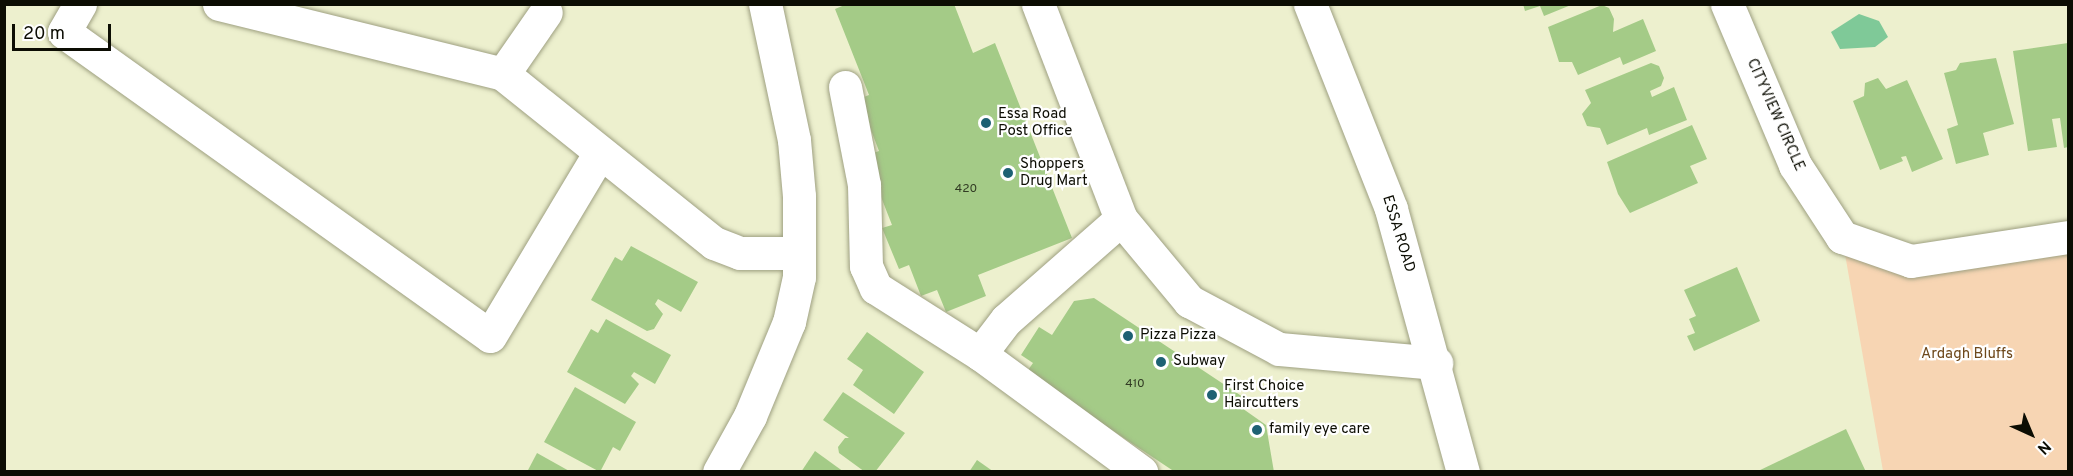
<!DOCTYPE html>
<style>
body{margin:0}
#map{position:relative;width:2073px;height:476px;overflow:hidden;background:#edf0ce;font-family:Overpass,sans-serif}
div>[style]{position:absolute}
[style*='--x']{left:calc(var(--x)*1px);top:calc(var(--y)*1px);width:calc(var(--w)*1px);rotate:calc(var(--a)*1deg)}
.green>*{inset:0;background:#f7d5b3}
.water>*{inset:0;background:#7fc998}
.building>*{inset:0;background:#a4cb87}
.roads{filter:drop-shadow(0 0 2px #9ea081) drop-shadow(0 0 2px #9ea081)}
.minor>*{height:33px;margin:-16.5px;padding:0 16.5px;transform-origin:16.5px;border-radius:16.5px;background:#fff}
.major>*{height:33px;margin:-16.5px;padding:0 16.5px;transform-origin:16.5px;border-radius:16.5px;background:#fff}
.dots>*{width:16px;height:16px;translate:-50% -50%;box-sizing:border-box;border:3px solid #fff;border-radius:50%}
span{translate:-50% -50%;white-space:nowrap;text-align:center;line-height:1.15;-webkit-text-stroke:4.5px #fff;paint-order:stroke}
.number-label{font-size:12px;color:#323c24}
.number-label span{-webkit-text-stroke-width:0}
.poi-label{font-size:15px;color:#0c0d03}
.left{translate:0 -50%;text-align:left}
.street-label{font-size:15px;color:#0c0d03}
.park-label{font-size:15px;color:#6e481b}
.frame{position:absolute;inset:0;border:6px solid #0c0d03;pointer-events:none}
.north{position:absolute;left:2001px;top:404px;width:60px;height:60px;-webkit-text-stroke:4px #fff;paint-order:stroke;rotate:136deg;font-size:16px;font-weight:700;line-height:24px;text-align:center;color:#0c0d03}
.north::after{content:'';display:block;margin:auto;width:21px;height:27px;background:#0c0d03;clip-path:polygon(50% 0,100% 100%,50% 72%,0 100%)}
.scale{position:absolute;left:12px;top:24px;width:99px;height:27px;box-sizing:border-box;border:3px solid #0c0d03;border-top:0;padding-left:8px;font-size:18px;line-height:21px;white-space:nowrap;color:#0c0d03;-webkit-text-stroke:4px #fff;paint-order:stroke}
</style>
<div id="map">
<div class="green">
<div style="clip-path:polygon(1842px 237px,1911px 261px,2068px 237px,2068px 471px,1883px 471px)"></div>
</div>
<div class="water">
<div style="clip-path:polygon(1859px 14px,1879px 21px,1888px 37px,1875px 47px,1840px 49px,1831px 32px)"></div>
</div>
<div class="building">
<div style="clip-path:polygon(847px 4px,954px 4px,973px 53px,995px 43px,1072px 238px,978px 275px,986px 296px,946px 312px,937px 290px,921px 296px,909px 265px,899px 269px,882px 228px,892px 225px,865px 156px,879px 151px,859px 99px,869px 95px,835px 9px)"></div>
<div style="clip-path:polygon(1523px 4px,1571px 4px,1571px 5px,1544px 16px,1540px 6px,1525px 11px)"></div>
<div style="clip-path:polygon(1602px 5px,1609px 8px,1614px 19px,1613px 32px,1643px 19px,1656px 51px,1623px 65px,1620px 57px,1578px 75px,1572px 62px,1559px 62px,1548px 27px)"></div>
<div style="clip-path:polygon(2068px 43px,2068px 147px,2064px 148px,2060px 118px,2052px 119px,2057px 147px,2028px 151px,2013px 51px)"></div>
<div style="clip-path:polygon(1996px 58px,2014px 124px,1983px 133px,1989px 155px,1956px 164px,1947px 129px,1958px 125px,1944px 73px,1956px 70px,1960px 63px)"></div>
<div style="clip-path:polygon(1651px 63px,1659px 66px,1664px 78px,1661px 86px,1650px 91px,1652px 97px,1674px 87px,1687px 120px,1649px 135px,1647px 128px,1607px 145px,1600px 128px,1587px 126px,1582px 114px,1591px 103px,1585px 90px)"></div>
<div style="clip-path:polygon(1878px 78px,1886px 89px,1907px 80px,1943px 159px,1912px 172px,1906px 156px,1901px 157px,1903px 161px,1880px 170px,1853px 101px,1864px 96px,1865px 83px)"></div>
<div style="clip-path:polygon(1692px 125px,1707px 159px,1690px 166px,1698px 183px,1630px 213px,1618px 194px,1607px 162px)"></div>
<div style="clip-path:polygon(631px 246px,698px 282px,681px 312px,658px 299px,655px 304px,663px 314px,654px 329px,647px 331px,591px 300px,615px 257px,622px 261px)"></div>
<div style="clip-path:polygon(1737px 267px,1760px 321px,1694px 351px,1687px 336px,1695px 333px,1689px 319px,1696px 316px,1684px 290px)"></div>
<div style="clip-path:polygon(1094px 298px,1243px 397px,1239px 406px,1266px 425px,1274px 472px,1175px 472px,1026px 373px,1033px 363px,1021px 355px,1039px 327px,1052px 335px,1074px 301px)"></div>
<div style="clip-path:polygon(606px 319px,671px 355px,655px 384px,634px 372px,631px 376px,639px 384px,625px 404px,567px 372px,591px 329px,598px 333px)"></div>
<div style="clip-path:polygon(867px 332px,924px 372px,894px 414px,853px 385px,863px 370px,847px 359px)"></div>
<div style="clip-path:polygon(575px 387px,636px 422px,620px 451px,613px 447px,600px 472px,544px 442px)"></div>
<div style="clip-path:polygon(843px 392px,905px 433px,875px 472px,865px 472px,839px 453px,838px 447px,845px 438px,849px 438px,823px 420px)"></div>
<div style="clip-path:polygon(1846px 429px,1866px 472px,1756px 472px)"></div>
<div style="clip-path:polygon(815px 451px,844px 472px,801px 472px)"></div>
<div style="clip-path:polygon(537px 453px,571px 472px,527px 472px)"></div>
<div style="clip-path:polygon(977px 460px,994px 472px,969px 472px)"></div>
</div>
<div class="roads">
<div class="minor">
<div style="--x:80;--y:4;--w:32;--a:120"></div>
<div style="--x:64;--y:32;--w:523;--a:35.51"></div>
<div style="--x:490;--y:336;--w:214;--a:-59.1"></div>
<div style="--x:219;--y:4;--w:292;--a:13.8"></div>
<div style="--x:503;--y:74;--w:270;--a:38.7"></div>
<div style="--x:714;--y:243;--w:28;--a:21"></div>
<div style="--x:740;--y:253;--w:59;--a:0"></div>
<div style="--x:1038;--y:4;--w:230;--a:68.9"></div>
<div style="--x:1121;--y:219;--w:107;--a:50.3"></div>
<div style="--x:1189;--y:301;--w:102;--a:28.1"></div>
<div style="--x:1279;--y:349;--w:158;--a:5.1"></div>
<div style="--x:1727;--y:4;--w:175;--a:67.1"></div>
<div style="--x:1795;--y:165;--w:86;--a:56.9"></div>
<div style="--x:1842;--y:237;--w:73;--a:19.2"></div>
<div style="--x:1911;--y:261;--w:159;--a:-8.7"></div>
<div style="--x:503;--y:74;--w:75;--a:-55.3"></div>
<div style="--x:845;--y:87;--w:100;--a:79"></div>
<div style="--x:864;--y:185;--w:81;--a:88.6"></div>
<div style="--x:866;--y:266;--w:24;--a:66"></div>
<div style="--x:876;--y:288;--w:123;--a:32.4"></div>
<div style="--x:980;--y:354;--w:200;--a:36.2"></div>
<div style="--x:980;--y:354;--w:43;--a:-52.6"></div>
<div style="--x:1006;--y:320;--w:153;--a:-41.3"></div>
<div style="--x:719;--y:472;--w:64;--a:-61"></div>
<div style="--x:750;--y:416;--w:102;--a:-67.5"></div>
<div style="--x:789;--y:322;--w:46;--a:-77.5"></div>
<div style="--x:799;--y:277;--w:81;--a:-90"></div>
<div style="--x:799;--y:196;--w:56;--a:-95.1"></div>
<div style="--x:794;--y:140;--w:139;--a:-102"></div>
</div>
<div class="major">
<div style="--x:1310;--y:4;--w:220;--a:68.4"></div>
<div style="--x:1391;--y:209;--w:273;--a:74.7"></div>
</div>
</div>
<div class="dots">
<div style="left:986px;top:123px;background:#1d6173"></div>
<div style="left:1008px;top:173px;background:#1d6173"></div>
<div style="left:1128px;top:336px;background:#1d6173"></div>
<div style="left:1161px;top:362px;background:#1d6173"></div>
<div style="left:1212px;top:395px;background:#1d6173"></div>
<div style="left:1257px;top:430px;background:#1d6173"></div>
</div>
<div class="number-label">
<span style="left:966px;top:190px">420</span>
<span style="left:1135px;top:385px">410</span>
</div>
<div class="poi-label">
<span class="left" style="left:998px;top:123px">Essa Road<br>Post Office</span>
<span class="left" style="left:1020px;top:173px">Shoppers<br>Drug Mart</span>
<span class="left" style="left:1140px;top:336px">Pizza Pizza</span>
<span class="left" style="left:1173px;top:362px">Subway</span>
<span class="left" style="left:1224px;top:395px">First Choice<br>Haircutters</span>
<span class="left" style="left:1269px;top:430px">family eye care</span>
</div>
<div class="street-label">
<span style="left:1775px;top:115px;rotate:66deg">CITYVIEW CIRCLE</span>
<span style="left:1398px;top:234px;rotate:73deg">ESSA ROAD</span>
</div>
<div class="park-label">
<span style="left:1967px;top:355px">Ardagh Bluffs</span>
</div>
<div class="frame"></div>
<div class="north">N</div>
<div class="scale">20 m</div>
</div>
